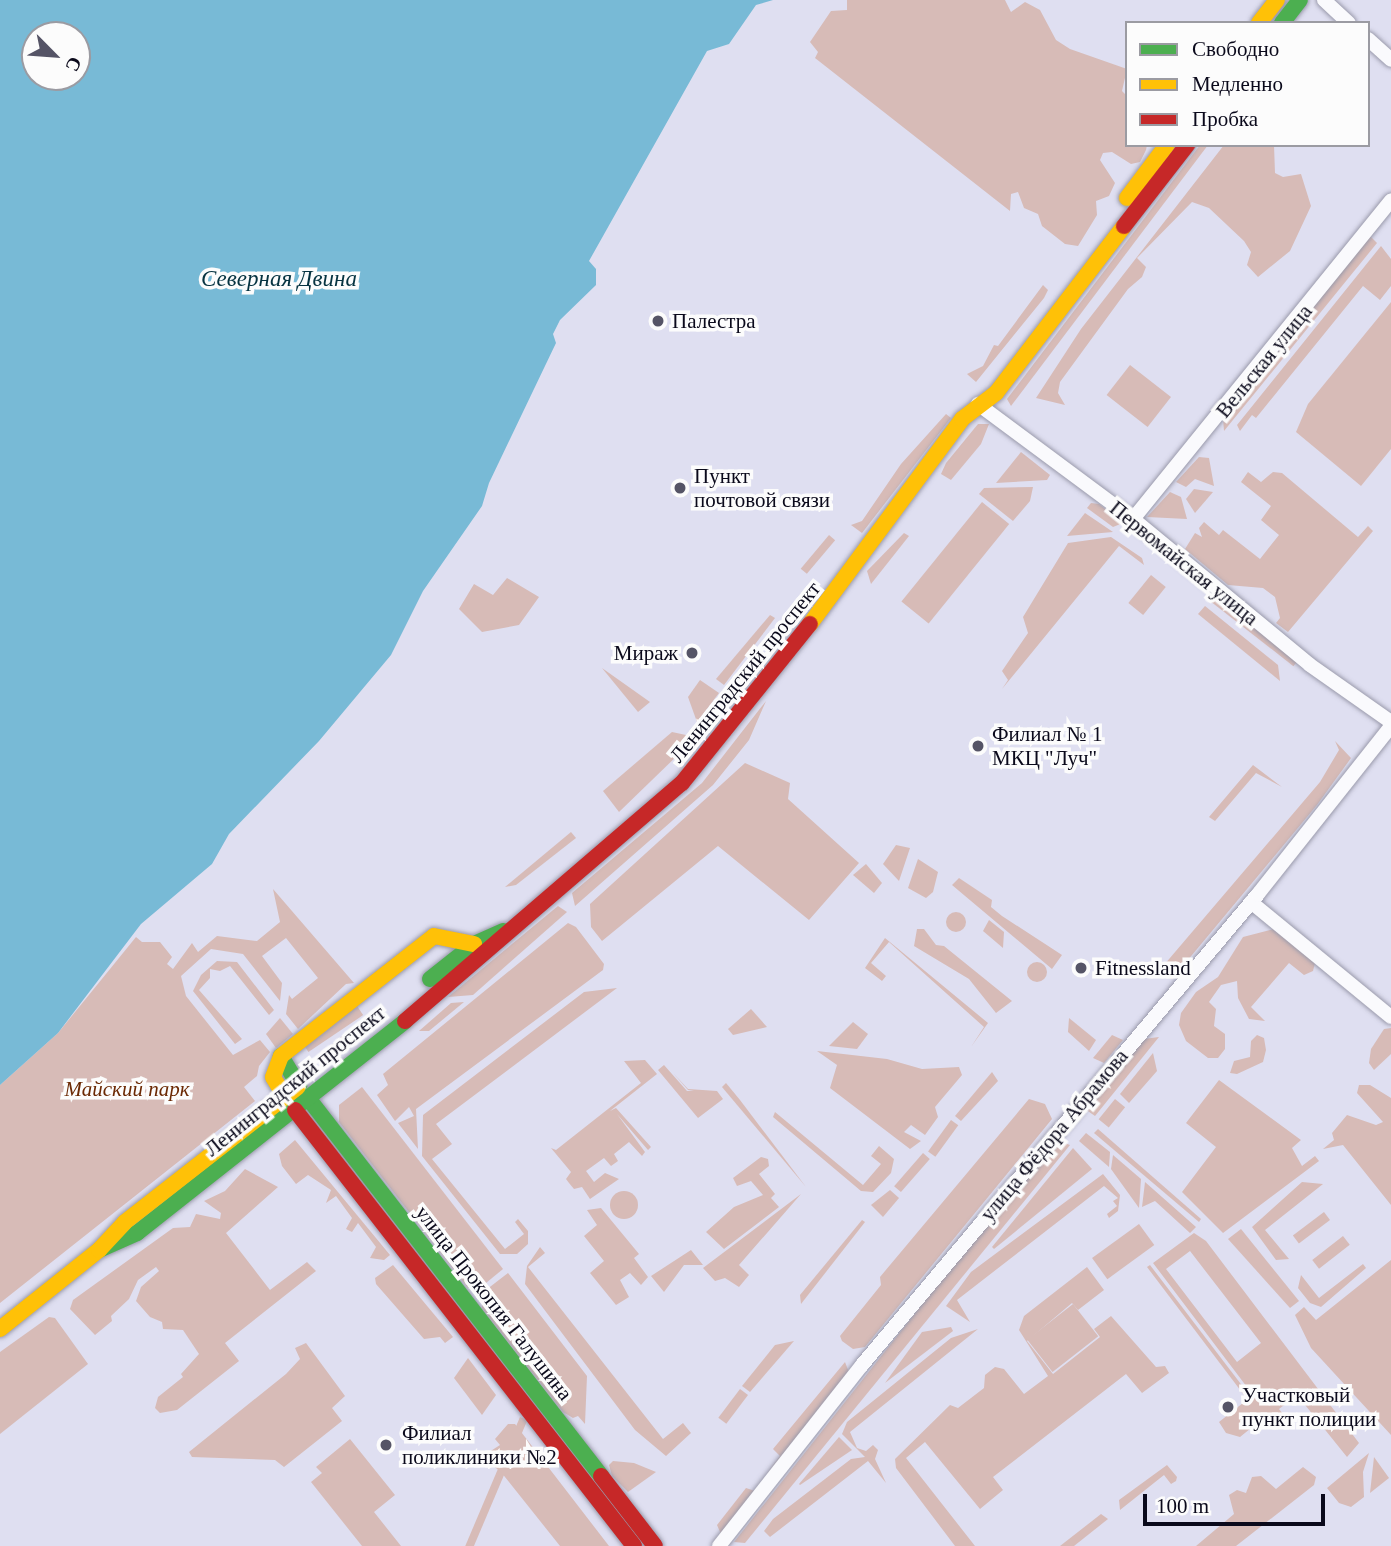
<!DOCTYPE html>
<meta charset="utf-8">
<style>
body{margin:0}
#map{position:relative;width:1391px;height:1546px;overflow:hidden;background:#dfdff1;font-family:"Times New Roman",serif}
div>[style]{position:absolute}
[style*='--x']{left:calc(var(--x)*1px);top:calc(var(--y)*1px);width:calc(var(--w)*1px);rotate:calc(var(--a)*1deg)}
.green>*{inset:0;background:#d7bbb7;transform-origin:0 0}
.round{border-radius:50%}
.water>*{inset:0;background:#78bad6}
.roads{filter:drop-shadow(0 0 2px #9a9aab) drop-shadow(0 0 2px #9a9aab)}
.street>*{height:14px;margin:-7px;padding:0 7px;transform-origin:7px;border-radius:7px;background:#fafafd}
.fast>*{height:16px;margin:-8px;padding:0 8px;transform-origin:8px;border-radius:8px;background:#4caf50}
.slow>*{height:16px;margin:-8px;padding:0 8px;transform-origin:8px;border-radius:8px;background:#ffc107}
.jam>*{height:16px;margin:-8px;padding:0 8px;transform-origin:8px;border-radius:8px;background:#c62828}
.dots>*{width:19px;height:19px;translate:-50% -50%;box-sizing:border-box;border:4px solid #fcfcfc;border-radius:50%}
span{translate:-50% -50%;white-space:nowrap;text-align:center;line-height:1.15;-webkit-text-stroke:7px #fcfcfc;paint-order:stroke}
.poi-label{font-size:21px;color:#0a091b}
.left{translate:0 -50%;text-align:left}
.right{translate:-100% -50%;text-align:right}
.street-label{font-size:21px;color:#0a091b}
.park-label{font-size:21px;color:#6b2904;font-style:italic}
.water-label{font-size:23px;color:#063341;font-style:italic}
.legend{position:absolute;left:1125px;top:21px;width:245px;height:126px;box-sizing:border-box;background:#fcfcfc;border:2px solid #9b9ba2;margin:0;padding:9px 12px;list-style:none;font-size:21px;color:#0a091b}
.legend li{display:flex;align-items:center;gap:14px;height:35px}
.legend b{width:35px;border:2px solid #9b9ba2}
.north{position:absolute;left:21px;top:21px;width:70px;height:70px;box-sizing:border-box;background:#fcfcfc;border:2px solid #9b9ba2;border-radius:50%;rotate:115deg;font-size:19px;font-weight:700;line-height:28px;text-align:center;color:#0a091b}
.north::after{content:'';display:block;margin:auto;width:24px;height:32px;background:#555466;clip-path:polygon(50% 0,100% 100%,50% 72%,0 100%)}
.scale{position:absolute;left:1143px;top:1494px;width:182px;height:32px;box-sizing:border-box;border:4px solid #0a091b;border-top:0;padding-left:9px;font-size:21px;line-height:24px;white-space:nowrap;color:#0a091b;-webkit-text-stroke:5px #fcfcfc;paint-order:stroke}
</style>
<div id="map">
<div class="green">
<div style="clip-path:polygon(847px 0,1005px 0,1011px 12px,1025px 2px,1040px 10px,1056px 40px,1070px 49px,1127px 69px,1122px 91px,1127px 96px,1127px 145px,1147px 145px,1146px 150px,1140px 162px,1131px 164px,1112px 152px,1103px 153px,1100px 160px,1115px 183px,1109px 196px,1096px 201px,1097px 215px,1078px 246px,1065px 244px,1042px 226px,1038px 214px,1024px 208px,1018px 192px,1011px 194px,1010px 211px,815px 58px,818px 52px,810px 42px,831px 11px,847px 10px)"></div>
<div style="clip-path:polygon(1200px 145px,1208px 145px,1011px 406px,1007px 399px)"></div>
<div style="clip-path:polygon(1224px 145px,1274px 145px,1275px 173px,1283px 177px,1301px 174px,1311px 206px,1290px 251px,1258px 277px,1247px 265px,1251px 252px,1244px 241px,1209px 208px,1192px 202px,1137px 258px,1146px 267px,1142px 277px,1128px 289px,1060px 382px,1058px 393px,1065px 405px,1036px 398px,1081px 329px)"></div>
<div style="clip-path:polygon(1370px 236px,1377px 243px,1224px 431px,1223px 419px)"></div>
<div style="clip-path:polygon(1381px 246px,1391px 259px,1391px 286px,1380px 300px,1363px 286px,1256px 418px,1252px 415px,1240px 431px,1237px 425px)"></div>
<div style="clip-path:polygon(1043px 285px,1048px 290px,1044px 298px,976px 382px,967px 374px,983px 366px,994px 345px,998px 346px)"></div>
<div style="clip-path:polygon(1391px 302px,1391px 449px,1361px 486px,1296px 432px,1308px 404px)"></div>
<div style="left:1130px;top:365px;width:52px;height:38px;rotate:38deg"></div>
<div style="clip-path:polygon(946px 414px,951px 418px,862px 533px,851px 525px,862px 521px,901px 464px)"></div>
<div style="clip-path:polygon(978px 424px,989px 424px,981px 444px,951px 480px,941px 474px,946px 463px)"></div>
<div style="clip-path:polygon(1021px 452px,1050px 475px,1047px 480px,996px 483px)"></div>
<div style="clip-path:polygon(1199px 457px,1209px 458px,1214px 486px,1195px 479px,1186px 487px,1176px 482px)"></div>
<div style="clip-path:polygon(1248px 472px,1261px 482px,1273px 472px,1282px 473px,1358px 537px,1368px 526px,1373px 531px,1288px 632px,1276px 623px,1280px 618px,1275px 597px,1263px 588px,1228px 585px,1185px 549px,1195px 533px,1202px 537px,1199px 528px,1204px 522px,1219px 535px,1223px 530px,1260px 559px,1279px 535px,1261px 520px,1271px 506px,1241px 482px)"></div>
<div style="clip-path:polygon(1033px 487px,1030px 501px,1013px 521px,979px 494px,984px 488px)"></div>
<div style="clip-path:polygon(1194px 489px,1213px 492px,1195px 513px,1186px 499px)"></div>
<div style="clip-path:polygon(1170px 492px,1181px 497px,1187px 519px,1147px 517px)"></div>
<div style="left:982px;top:502px;width:35px;height:128px;rotate:39deg"></div>
<div style="clip-path:polygon(1091px 503px,1099px 504px,1123px 523px,1113px 527px,1087px 508px)"></div>
<div style="clip-path:polygon(1085px 513px,1113px 532px,1067px 536px)"></div>
<div style="clip-path:polygon(904px 533px,909px 536px,871px 584px,867px 571px)"></div>
<div style="left:829px;top:535px;width:8px;height:44px;rotate:40deg"></div>
<div style="clip-path:polygon(1111px 537px,1142px 558px,1144px 565px,1119px 546px,1002px 689px,1008px 680px,1002px 671px,1028px 633px,1023px 617px,1068px 543px)"></div>
<div style="left:1151px;top:575px;width:19px;height:36px;rotate:39deg"></div>
<div style="clip-path:polygon(507px 578px,539px 597px,519px 625px,482px 632px,459px 609px,474px 584px,493px 595px)"></div>
<div style="left:1215px;top:596px;width:105px;height:7px;rotate:38deg"></div>
<div style="clip-path:polygon(1205px 606px,1278px 665px,1280px 681px,1198px 614px)"></div>
<div style="clip-path:polygon(770px 615px,775px 618px,724px 685px,716px 679px)"></div>
<div style="clip-path:polygon(602px 668px,650px 702px,638px 712px)"></div>
<div style="clip-path:polygon(700px 680px,719px 693px,697px 722px,688px 697px)"></div>
<div style="clip-path:polygon(766px 701px,749px 740px,713px 785px,575px 906px,572px 893px,702px 783px)"></div>
<div style="clip-path:polygon(672px 732px,686px 735px,682px 751px,619px 812px,603px 791px)"></div>
<div style="clip-path:polygon(1335px 741px,1351px 758px,1317px 805px,1172px 979px,1163px 977px,1158px 972px,1320px 782px,1339px 750px)"></div>
<div style="clip-path:polygon(745px 763px,790px 783px,788px 799px,859px 863px,809px 920px,718px 846px,602px 941px,591px 927px,590px 904px)"></div>
<div style="clip-path:polygon(1253px 765px,1282px 787px,1256px 773px,1215px 821px,1209px 817px)"></div>
<div style="clip-path:polygon(571px 832px,576px 838px,516px 885px,505px 887px)"></div>
<div style="clip-path:polygon(896px 845px,910px 848px,899px 881px,883px 864px)"></div>
<div style="clip-path:polygon(918px 859px,938px 872px,933px 892px,926px 898px,908px 888px)"></div>
<div style="clip-path:polygon(866px 864px,882px 883px,874px 893px,853px 875px)"></div>
<div style="clip-path:polygon(959px 878px,992px 900px,991px 907px,1002px 916px,1062px 955px,1052px 969px,952px 885px)"></div>
<div style="clip-path:polygon(273px 889px,354px 983px,346px 984px,298px 1029px,286px 1014px,289px 995px,292px 999px,318px 978px,286px 938px,262px 956px,282px 983px,280px 1001px,243px 954px,211px 949px,181px 976px,186px 996px,233px 1055px,260px 1040px,270px 1052px,259px 1066px,257px 1076px,244px 1087px,255px 1101px,0 1303px,0 1085px,58px 1033px,136px 937px,142px 942px,160px 942px,172px 957px,167px 964px,173px 969px,192px 943px,198px 952px,217px 936px,257px 941px,280px 922px)"></div>
<div style="clip-path:polygon(558px 906px,567px 912px,473px 995px,448px 997px)"></div>
<div class="round" style="left:946px;top:912px;width:20px;height:20px"></div>
<div style="clip-path:polygon(989px 920px,1004px 932px,1003px 948px,983px 931px)"></div>
<div style="clip-path:polygon(568px 923px,576px 927px,604px 964px,603px 970px,416px 1109px,418px 1149px,398px 1123px,414px 1116px,409px 1107px,395px 1121px,377px 1095px,388px 1085px,383px 1074px)"></div>
<div style="clip-path:polygon(917px 929px,924px 929px,936px 945px,944px 946px,1012px 1001px,996px 1013px,969px 979px,914px 946px)"></div>
<div style="clip-path:polygon(1274px 929px,1315px 963px,1313px 971px,1304px 975px,1289px 963px,1251px 1007px,1265px 1021px,1249px 1019px,1238px 998px,1237px 981px,1221px 985px,1209px 1002px,1216px 1009px,1214px 1026px,1225px 1034px,1225px 1049px,1218px 1058px,1208px 1058px,1186px 1041px,1179px 1025px,1181px 1013px,1196px 992px,1218px 977px,1243px 937px)"></div>
<div style="clip-path:polygon(885px 938px,988px 1023px,971px 1047px,984px 1027px,889px 942px,871px 963px,886px 976px,882px 981px,865px 968px)"></div>
<div style="clip-path:polygon(217px 961px,237px 962px,274px 1010px,269px 1015px,230px 966px,220px 971px,210px 969px,210px 978px,199px 990px,242px 1039px,235px 1044px,193px 991px,201px 975px)"></div>
<div class="round" style="left:1027px;top:962px;width:20px;height:20px"></div>
<div style="clip-path:polygon(617px 988px,436px 1124px,452px 1144px,432px 1159px,505px 1249px,524px 1234px,515px 1222px,518px 1219px,528px 1231px,528px 1244px,517px 1254px,500px 1254px,422px 1156px,423px 1115px,584px 992px)"></div>
<div style="clip-path:polygon(464px 1002px,429px 1031px,419px 1031px,451px 1003px)"></div>
<div style="left:357px;top:1006px;width:11px;height:66px;rotate:56deg"></div>
<div style="clip-path:polygon(751px 1009px,767px 1027px,733px 1035px,728px 1029px)"></div>
<div style="clip-path:polygon(380px 1012px,318px 1062px,316px 1058px,368px 1015px)"></div>
<div style="clip-path:polygon(280px 1018px,293px 1034px,276px 1048px,266px 1034px)"></div>
<div style="clip-path:polygon(1069px 1018px,1096px 1040px,1089px 1051px,1068px 1032px)"></div>
<div style="clip-path:polygon(853px 1022px,868px 1034px,857px 1049px,829px 1046px)"></div>
<div style="clip-path:polygon(1391px 1028px,1391px 1054px,1374px 1070px,1369px 1063px,1371px 1049px,1384px 1029px)"></div>
<div style="clip-path:polygon(1112px 1035px,1123px 1040px,1104px 1063px,1093px 1058px)"></div>
<div style="clip-path:polygon(1257px 1035px,1264px 1038px,1266px 1050px,1263px 1062px,1237px 1074px,1230px 1073px,1234px 1061px,1250px 1057px,1251px 1041px)"></div>
<div style="clip-path:polygon(1159px 1037px,1095px 1116px,1085px 1109px,1144px 1039px)"></div>
<div style="clip-path:polygon(817px 1051px,887px 1059px,922px 1069px,959px 1067px,962px 1075px,935px 1107px,938px 1117px,925px 1135px,911px 1125px,904px 1132px,921px 1141px,910px 1149px,830px 1088px,837px 1065px)"></div>
<div style="clip-path:polygon(1153px 1053px,1157px 1071px,1129px 1103px,1120px 1094px)"></div>
<div style="clip-path:polygon(645px 1060px,657px 1074px,610px 1111px,616px 1108px,651px 1147px,648px 1150px,617px 1114px,645px 1152px,642px 1156px,629px 1142px,614px 1154px,618px 1161px,611px 1166px,604px 1158px,586px 1171px,594px 1182px,605px 1173px,619px 1179px,590px 1199px,582px 1187px,574px 1189px,569px 1183px,566px 1179px,571px 1172px,551px 1148px,556px 1150px,641px 1083px,624px 1061px)"></div>
<div style="clip-path:polygon(664px 1065px,687px 1091px,694px 1091px,688px 1090px,673px 1073px,688px 1089px,717px 1091px,723px 1099px,698px 1118px,658px 1070px)"></div>
<div style="clip-path:polygon(992px 1072px,998px 1081px,961px 1121px,955px 1116px)"></div>
<div style="clip-path:polygon(1219px 1080px,1301px 1140px,1292px 1148px,1302px 1166px,1315px 1156px,1319px 1161px,1223px 1233px,1182px 1192px,1216px 1147px,1186px 1123px)"></div>
<div style="clip-path:polygon(726px 1083px,740px 1100px,806px 1187px,722px 1087px)"></div>
<div style="clip-path:polygon(1359px 1085px,1370px 1085px,1391px 1098px,1391px 1205px,1343px 1145px,1323px 1149px,1334px 1140px,1332px 1133px,1347px 1115px,1376px 1125px,1383px 1122px,1357px 1093px)"></div>
<div style="clip-path:polygon(362px 1087px,503px 1269px,486px 1283px,468px 1288px,339px 1122px,339px 1105px)"></div>
<div style="clip-path:polygon(1029px 1099px,1045px 1104px,1052px 1119px,865px 1347px,853px 1349px,842px 1341px,840px 1336px,881px 1285px,880px 1277px)"></div>
<div style="left:1115px;top:1099px;width:13px;height:26px;rotate:39deg"></div>
<div style="clip-path:polygon(775px 1112px,863px 1185px,881px 1164px,871px 1156px,879px 1146px,894px 1159px,891px 1173px,873px 1192px,861px 1191px,773px 1117px)"></div>
<div style="left:951px;top:1120px;width:9px;height:39px;rotate:36deg"></div>
<div style="clip-path:polygon(1098px 1129px,1201px 1219px,1199px 1222px,1094px 1133px)"></div>
<div style="clip-path:polygon(1086px 1133px,1110px 1152px,1109px 1167px,1079px 1141px)"></div>
<div style="clip-path:polygon(1053px 1139px,1070px 1145px,745px 1543px,734px 1542px)"></div>
<div style="clip-path:polygon(295px 1140px,390px 1255px,384px 1260px,370px 1258px,376px 1247px,358px 1223px,352px 1232px,346px 1229px,352px 1218px,336px 1196px,326px 1203px,331px 1190px,308px 1175px,296px 1184px,282px 1166px,279px 1154px)"></div>
<div style="clip-path:polygon(1073px 1148px,1092px 1169px,994px 1249px,992px 1247px)"></div>
<div style="left:923px;top:1153px;width:9px;height:44px;rotate:41deg"></div>
<div style="clip-path:polygon(1113px 1155px,1141px 1179px,1139px 1208px,1111px 1169px)"></div>
<div style="clip-path:polygon(761px 1157px,768px 1159px,769px 1166px,759px 1174px,775px 1194px,771px 1198px,779px 1207px,724px 1249px,706px 1232px,734px 1207px,763px 1195px,751px 1181px,737px 1186px,733px 1178px)"></div>
<div style="clip-path:polygon(245px 1169px,278px 1187px,226px 1233px,270px 1290px,307px 1262px,316px 1271px,225px 1343px,239px 1361px,177px 1410px,160px 1413px,155px 1408px,158px 1397px,183px 1377px,181px 1374px,199px 1354px,183px 1330px,163px 1329px,162px 1322px,150px 1317px,136px 1301px,141px 1287px,159px 1271px,156px 1267px,138px 1280px,129px 1299px,111px 1316px,112px 1321px,95px 1335px,70px 1309px,73px 1300px,173px 1228px,190px 1227px,196px 1214px,220px 1219px,221px 1213px,204px 1201px,225px 1191px)"></div>
<div style="clip-path:polygon(1103px 1174px,1120px 1195px,1118px 1211px,1109px 1218px,1107px 1214px,1117px 1206px,1113px 1201px,1118px 1198px,1104px 1186px,957px 1300px,970px 1322px,946px 1306px,971px 1272px)"></div>
<div style="clip-path:polygon(1145px 1182px,1196px 1227px,1190px 1233px,1155px 1201px,1142px 1207px)"></div>
<div style="clip-path:polygon(1302px 1182px,1323px 1184px,1265px 1230px,1289px 1259px,1276px 1260px,1252px 1227px)"></div>
<div style="clip-path:polygon(890px 1190px,899px 1198px,883px 1217px,871px 1205px)"></div>
<div class="round" style="left:610px;top:1191px;width:28px;height:28px"></div>
<div style="clip-path:polygon(801px 1194px,739px 1265px,749px 1275px,739px 1287px,725px 1278px,715px 1281px,703px 1268px)"></div>
<div style="clip-path:polygon(601px 1208px,639px 1254px,634px 1258px,648px 1277px,641px 1285px,630px 1273px,620px 1280px,629px 1297px,616px 1305px,590px 1273px,604px 1261px,584px 1236px,597px 1225px,587px 1210px)"></div>
<div style="left:1324px;top:1212px;width:10px;height:39px;rotate:53deg"></div>
<div style="clip-path:polygon(862px 1220px,865px 1222px,801px 1304px,800px 1295px)"></div>
<div style="left:1139px;top:1224px;width:26px;height:58px;rotate:54deg"></div>
<div style="clip-path:polygon(1241px 1229px,1299px 1301px,1290px 1308px,1228px 1239px)"></div>
<div style="clip-path:polygon(evenodd,1194px 1233px,1206px 1241px,1359px 1443px,1347px 1457px,1297px 1395px,1279px 1409px,1289px 1422px,1275px 1426px,1266px 1416px,1240px 1437px,1226px 1433px,1219px 1422px,1253px 1395px,1153px 1263px,1194px 1233px,1190px 1251px,1261px 1343px,1237px 1362px,1166px 1269px,1190px 1251px)"></div>
<div style="left:1343px;top:1236px;width:11px;height:39px;rotate:52deg"></div>
<div style="clip-path:polygon(540px 1247px,545px 1253px,528px 1267px,663px 1439px,683px 1423px,691px 1433px,666px 1456px,635px 1430px,525px 1284px,527px 1266px)"></div>
<div style="clip-path:polygon(691px 1250px,703px 1265px,684px 1265px,664px 1292px,651px 1276px)"></div>
<div style="clip-path:polygon(1391px 1260px,1391px 1435px,1311px 1348px,1295px 1315px,1304px 1307px,1316px 1320px)"></div>
<div style="clip-path:polygon(1363px 1264px,1366px 1268px,1321px 1307px,1310px 1303px,1298px 1288px,1301px 1275px,1319px 1298px)"></div>
<div style="clip-path:polygon(393px 1265px,453px 1337px,445px 1343px,440px 1337px,424px 1339px,376px 1284px,375px 1278px)"></div>
<div style="clip-path:polygon(1150px 1265px,1250px 1396px,1247px 1399px,1147px 1267px)"></div>
<div style="clip-path:polygon(1087px 1267px,1104px 1290px,1078px 1310px,1072px 1303px,1027px 1341px,1053px 1374px,1100px 1337px,1094px 1329px,1111px 1316px,1156px 1367px,1165px 1366px,1169px 1373px,1142px 1393px,1126px 1374px,993px 1477px,1003px 1490px,980px 1509px,925px 1442px,906px 1458px,975px 1546px,955px 1546px,896px 1468px,895px 1459px,950px 1405px,958px 1408px,984px 1388px,985px 1375px,995px 1367px,1004px 1369px,1024px 1394px,1048px 1376px,1019px 1330px,1024px 1316px)"></div>
<div style="clip-path:polygon(508px 1273px,587px 1376px,585px 1424px,578px 1416px,573px 1418px,563px 1412px,482px 1308px,482px 1293px)"></div>
<div style="left:1073px;top:1304px;width:41px;height:58px;rotate:52deg"></div>
<div style="clip-path:polygon(49px 1317px,55px 1318px,88px 1364px,0 1434px,0 1352px)"></div>
<div style="clip-path:polygon(951px 1327px,953px 1331px,885px 1383px,922px 1332px)"></div>
<div style="clip-path:polygon(978px 1329px,850px 1432px,857px 1448px,866px 1451px,873px 1445px,878px 1450px,875px 1459px,886px 1483px,868px 1461px,770px 1537px,764px 1531px,773px 1519px,851px 1459px,865px 1457px,842px 1434px,847px 1422px,951px 1338px)"></div>
<div style="clip-path:polygon(794px 1341px,750px 1392px,742px 1386px,775px 1345px)"></div>
<div style="clip-path:polygon(306px 1343px,345px 1396px,332px 1408px,342px 1421px,284px 1467px,275px 1460px,192px 1457px,189px 1452px,286px 1374px,300px 1359px,295px 1348px)"></div>
<div style="clip-path:polygon(468px 1358px,496px 1395px,482px 1415px,454px 1378px)"></div>
<div style="clip-path:polygon(845px 1362px,850px 1375px,766px 1474px,780px 1456px,773px 1449px)"></div>
<div style="left:740px;top:1389px;width:10px;height:36px;rotate:37deg"></div>
<div style="left:520px;top:1417px;width:8px;height:163px;rotate:23deg"></div>
<div style="clip-path:polygon(508px 1424px,515px 1424px,609px 1546px,560px 1546px,501px 1472px,487px 1461px,483px 1456px,500px 1445px,495px 1439px)"></div>
<div style="clip-path:polygon(839px 1437px,852px 1450px,800px 1485px,799px 1484px)"></div>
<div style="clip-path:polygon(350px 1439px,395px 1495px,374px 1512px,401px 1546px,362px 1546px,311px 1482px,322px 1473px,316px 1467px)"></div>
<div style="clip-path:polygon(1369px 1453px,1363px 1472px,1364px 1497px,1351px 1507px,1339px 1503px,1327px 1488px)"></div>
<div style="clip-path:polygon(1374px 1457px,1389px 1478px,1370px 1493px)"></div>
<div style="clip-path:polygon(613px 1461px,634px 1463px,656px 1472px,628px 1492px,612px 1476px,609px 1465px)"></div>
<div style="clip-path:polygon(1167px 1465px,1177px 1477px,1176px 1481px,1171px 1484px,1164px 1475px,1120px 1510px,1119px 1500px)"></div>
<div style="clip-path:polygon(1303px 1467px,1316px 1477px,1314px 1485px,1236px 1546px,1196px 1546px,1234px 1514px,1229px 1495px,1237px 1490px,1246px 1493px,1252px 1477px,1261px 1476px,1276px 1489px)"></div>
<div style="clip-path:polygon(746px 1488px,755px 1491px,721px 1534px,717px 1525px)"></div>
<div style="clip-path:polygon(1101px 1514px,1108px 1519px,1074px 1546px,1060px 1546px)"></div>
</div>
<div class="water">
<div style="clip-path:polygon(evenodd,0 0,773px 0,756px 5px,729px 44px,707px 51px,589px 261px,596px 269px,596px 285px,560px 320px,553px 334px,556px 343px,489px 483px,482px 506px,423px 591px,391px 655px,319px 741px,229px 834px,212px 864px,141px 924px,58px 1033px,0 1085px,0 0,35px 35px,77px 35px,77px 77px,35px 77px,35px 35px)"></div>
</div>
<div class="roads">
<div class="street">
<div style="--x:1324;--y:0;--w:34;--a:43"></div>
<div style="--x:1368;--y:39;--w:31;--a:42"></div>
<div style="--x:978;--y:404;--w:193;--a:36.6"></div>
<div style="--x:1133;--y:519;--w:229;--a:39.5"></div>
<div style="--x:1310;--y:665;--w:99;--a:35.1"></div>
<div style="--x:1133;--y:519;--w:410;--a:-51"></div>
<div style="--x:1251;--y:902;--w:181;--a:39.4"></div>
<div style="--x:719;--y:1546;--w:231;--a:-51.7"></div>
<div style="--x:862;--y:1365;--w:615;--a:-49.94"></div>
<div style="--x:1258;--y:894;--w:214;--a:-51.6"></div>
</div>
<div class="fast">
<div style="--x:1282;--y:23;--w:29;--a:-52"></div>
<div style="--x:430;--y:979;--w:56;--a:-38.5"></div>
<div style="--x:474;--y:944;--w:32;--a:-24"></div>
<div style="--x:281;--y:1056;--w:35;--a:59"></div>
<div style="--x:308;--y:1098;--w:478;--a:52.2"></div>
<div style="--x:99;--y:1250;--w:42;--a:-24.1"></div>
<div style="--x:137;--y:1233;--w:342;--a:-38.3"></div>
</div>
<div class="slow">
<div style="--x:1259;--y:23;--w:29;--a:-52"></div>
<div style="--x:1127;--y:198;--w:66;--a:-53"></div>
<div style="--x:810;--y:624;--w:255;--a:-53.4"></div>
<div style="--x:962;--y:419;--w:43;--a:-37.4"></div>
<div style="--x:996;--y:393;--w:210;--a:-52.5"></div>
<div style="--x:285;--y:1097;--w:23;--a:-121"></div>
<div style="--x:273;--y:1077;--w:22;--a:-69"></div>
<div style="--x:281;--y:1056;--w:194;--a:-38.1"></div>
<div style="--x:434;--y:936;--w:41;--a:11.3"></div>
<div style="--x:0;--y:1329;--w:127;--a:-38.6"></div>
<div style="--x:99;--y:1250;--w:38;--a:-47"></div>
<div style="--x:125;--y:1222;--w:219;--a:-38"></div>
</div>
<div class="jam">
<div style="--x:1124;--y:226;--w:103;--a:-52.1"></div>
<div style="--x:405;--y:1021;--w:365;--a:-40.7"></div>
<div style="--x:682;--y:783;--w:204;--a:-51.2"></div>
<div style="--x:295;--y:1110;--w:552;--a:52.13"></div>
<div style="--x:601;--y:1476;--w:88;--a:52.4"></div>
</div>
</div>
<div class="dots">
<div style="left:658px;top:321px;background:#555466"></div>
<div style="left:680px;top:488px;background:#555466"></div>
<div style="left:692px;top:653px;background:#555466"></div>
<div style="left:978px;top:746px;background:#555466"></div>
<div style="left:1081px;top:968px;background:#555466"></div>
<div style="left:1228px;top:1407px;background:#555466"></div>
<div style="left:386px;top:1445px;background:#555466"></div>
</div>
<div class="poi-label">
<span class="left" style="left:672px;top:321px">Палестра</span>
<span class="left" style="left:694px;top:488px">Пункт<br>почтовой связи</span>
<span class="right" style="left:678px;top:653px">Мираж</span>
<span class="left" style="left:992px;top:746px">Филиал № 1<br>МКЦ "Луч"</span>
<span class="left" style="left:1095px;top:968px">Fitnessland</span>
<span class="left" style="left:1242px;top:1407px">Участковый<br>пункт полиции</span>
<span class="left" style="left:402px;top:1445px">Филиал<br>поликлиники №2</span>
</div>
<div class="street-label">
<span style="left:1264px;top:361px;rotate:-51deg">Вельская улица</span>
<span style="left:1184px;top:563px;rotate:39deg">Первомайская улица</span>
<span style="left:745px;top:672px;rotate:-51deg">Ленинградский проспект</span>
<span style="left:295px;top:1081px;rotate:-39deg">Ленинградский проспект</span>
<span style="left:1054px;top:1135px;rotate:-50deg">улица Фёдора Абрамова</span>
<span style="left:494px;top:1303px;rotate:52deg">улица Прокопия Галушина</span>
</div>
<div class="park-label">
<span style="left:127px;top:1089px">Майский парк</span>
</div>
<div class="water-label">
<span style="left:279px;top:279px">Северная Двина</span>
</div>
<ul class="legend">
<li><b style="height:9px;background:#4caf50"></b>Свободно</li>
<li><b style="height:9px;background:#ffc107"></b>Медленно</li>
<li><b style="height:9px;background:#c62828"></b>Пробка</li>
</ul>
<div class="north">С</div>
<div class="scale">100 m</div>
</div>
